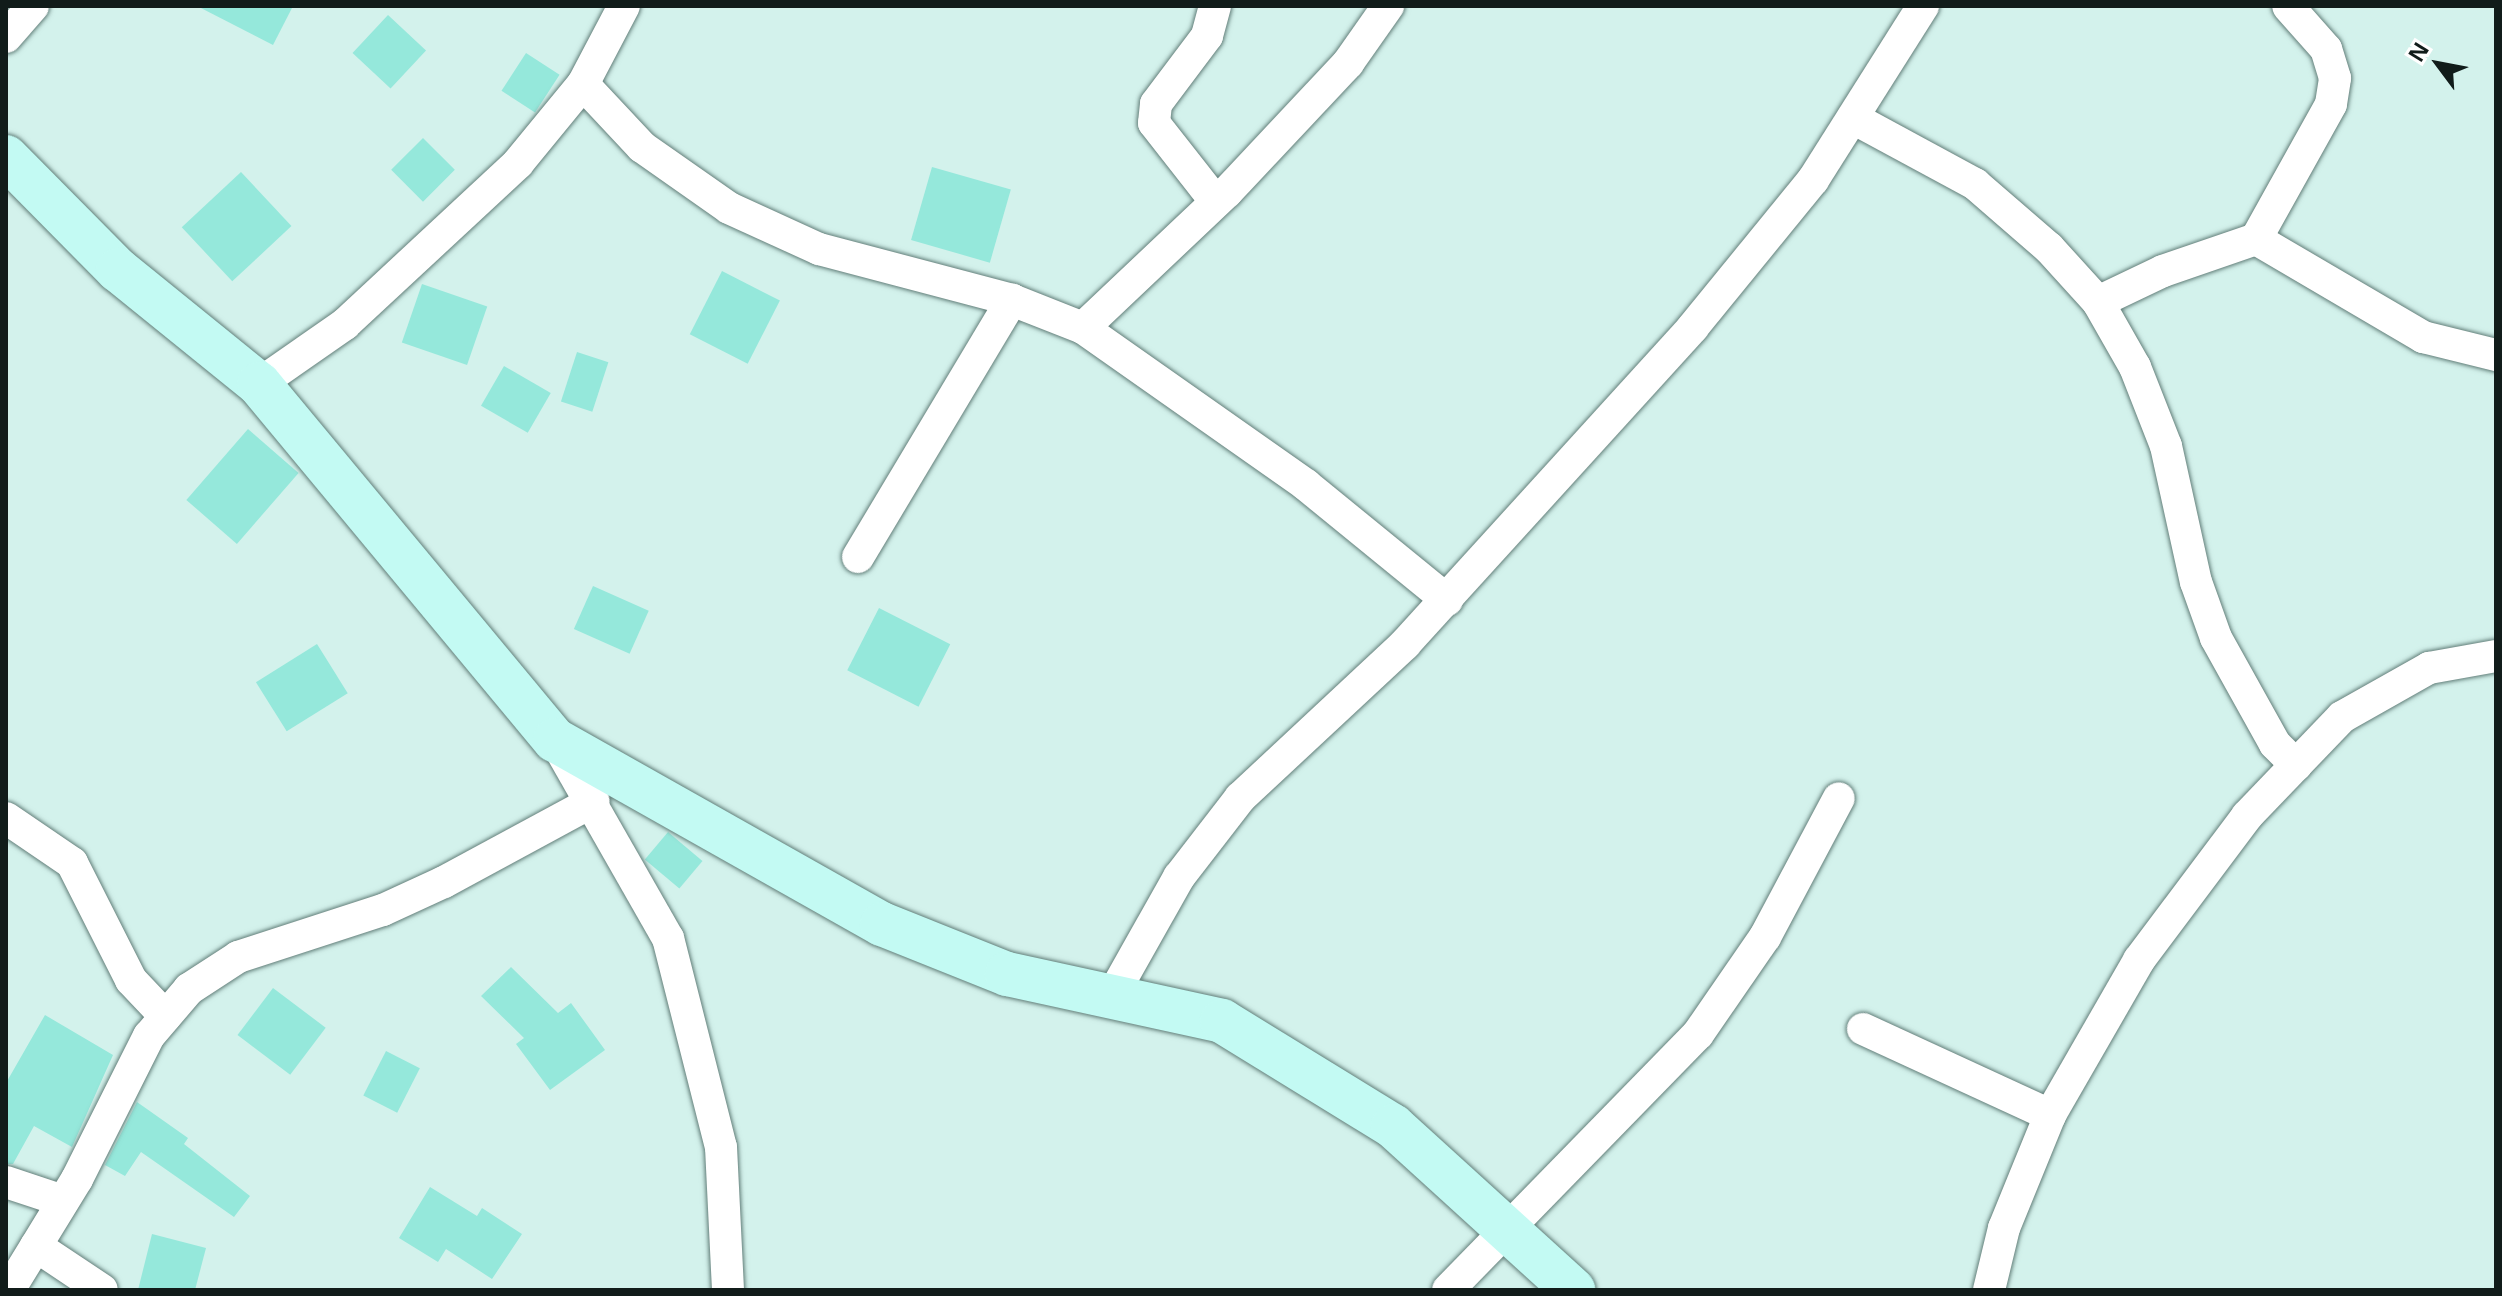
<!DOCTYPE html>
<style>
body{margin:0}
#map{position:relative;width:2502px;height:1296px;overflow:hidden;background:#d3f2ec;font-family:"Open Sans",sans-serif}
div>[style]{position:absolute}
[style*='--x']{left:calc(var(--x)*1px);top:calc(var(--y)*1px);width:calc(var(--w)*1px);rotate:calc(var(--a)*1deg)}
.building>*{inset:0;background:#95e8db;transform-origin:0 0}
.roads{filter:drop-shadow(0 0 2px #627e79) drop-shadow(0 0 2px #627e79)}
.street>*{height:32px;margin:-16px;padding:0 16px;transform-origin:16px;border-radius:16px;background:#fff}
.secondary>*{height:44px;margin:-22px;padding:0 22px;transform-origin:22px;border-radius:22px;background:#c3faf3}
span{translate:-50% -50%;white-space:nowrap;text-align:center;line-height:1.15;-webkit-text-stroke:8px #fff;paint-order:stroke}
.frame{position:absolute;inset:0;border:8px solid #111c1a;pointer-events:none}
.north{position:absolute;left:2398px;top:24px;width:80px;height:80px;-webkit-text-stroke:6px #fff;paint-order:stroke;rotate:302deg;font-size:22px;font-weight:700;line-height:32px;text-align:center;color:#111c1a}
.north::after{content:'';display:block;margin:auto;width:28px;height:36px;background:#111c1a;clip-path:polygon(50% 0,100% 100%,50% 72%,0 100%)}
</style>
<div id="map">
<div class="building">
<div style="clip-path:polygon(197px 6px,293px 6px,273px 45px)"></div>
<div style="left:388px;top:15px;width:52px;height:52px;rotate:43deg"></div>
<div style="left:526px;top:53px;width:40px;height:45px;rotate:33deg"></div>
<div style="left:423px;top:138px;width:45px;height:45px;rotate:45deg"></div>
<div style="left:932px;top:167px;width:82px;height:76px;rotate:16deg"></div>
<div style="left:241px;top:172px;width:74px;height:81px;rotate:47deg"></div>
<div style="left:722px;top:271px;width:65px;height:71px;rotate:27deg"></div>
<div style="left:422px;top:284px;width:69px;height:62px;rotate:19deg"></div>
<div style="left:577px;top:352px;width:33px;height:52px;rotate:18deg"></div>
<div style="left:504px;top:366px;width:54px;height:46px;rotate:30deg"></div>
<div style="left:248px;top:429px;width:67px;height:94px;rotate:41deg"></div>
<div style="left:593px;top:586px;width:61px;height:47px;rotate:24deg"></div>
<div style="left:879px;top:608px;width:80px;height:70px;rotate:27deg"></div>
<div style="left:317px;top:644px;width:58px;height:72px;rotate:58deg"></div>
<div style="left:668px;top:832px;width:45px;height:36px;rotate:40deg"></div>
<div style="clip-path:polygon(511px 967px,558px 1013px,571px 1003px,605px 1050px,550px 1090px,516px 1044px,524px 1038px,481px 996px)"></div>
<div style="left:273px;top:988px;width:66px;height:59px;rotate:37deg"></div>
<div style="clip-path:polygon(45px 1015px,113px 1055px,72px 1147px,34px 1126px,13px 1164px,6px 1164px,6px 1083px)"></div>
<div style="left:386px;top:1051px;width:38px;height:50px;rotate:27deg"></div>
<div style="clip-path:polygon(137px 1102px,188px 1138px,184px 1144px,250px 1196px,234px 1217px,141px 1152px,125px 1176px,105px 1165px)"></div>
<div style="clip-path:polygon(430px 1187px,477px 1216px,482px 1208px,522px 1234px,492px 1279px,446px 1249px,438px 1262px,399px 1238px)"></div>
<div style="clip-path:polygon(152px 1234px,206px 1248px,195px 1290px,138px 1290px)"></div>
</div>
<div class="roads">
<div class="street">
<div style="--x:1215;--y:6;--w:31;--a:105"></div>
<div style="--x:1207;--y:36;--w:85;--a:126.9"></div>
<div style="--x:1156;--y:104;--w:19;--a:96"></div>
<div style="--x:1154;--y:123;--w:100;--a:51.9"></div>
<div style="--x:6;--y:37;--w:41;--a:-48.9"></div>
<div style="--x:583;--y:84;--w:86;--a:46.9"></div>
<div style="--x:642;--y:147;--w:106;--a:35"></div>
<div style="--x:729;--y:208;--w:99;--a:24.5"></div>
<div style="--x:819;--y:249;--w:200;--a:14.8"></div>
<div style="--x:1012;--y:300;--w:76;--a:21.5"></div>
<div style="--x:1083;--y:328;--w:273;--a:35.1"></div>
<div style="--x:1306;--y:485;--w:182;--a:39.2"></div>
<div style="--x:1853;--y:118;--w:139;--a:28.4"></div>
<div style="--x:1975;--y:184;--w:98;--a:40.9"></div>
<div style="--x:2049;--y:248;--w:73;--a:47.8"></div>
<div style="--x:2098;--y:302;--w:75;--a:60.4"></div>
<div style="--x:2135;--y:367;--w:85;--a:68.6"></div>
<div style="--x:2166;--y:446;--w:139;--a:77.6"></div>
<div style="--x:2196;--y:582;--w:59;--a:70.3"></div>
<div style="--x:2216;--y:638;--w:121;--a:60.9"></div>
<div style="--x:2275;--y:744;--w:30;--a:45"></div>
<div style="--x:2256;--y:239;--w:194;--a:30.4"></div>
<div style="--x:2423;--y:337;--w:75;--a:13.9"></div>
<div style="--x:2098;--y:302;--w:72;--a:-25.5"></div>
<div style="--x:2163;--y:271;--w:98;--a:-19"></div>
<div style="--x:2256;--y:239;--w:154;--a:-60.9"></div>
<div style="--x:2331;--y:104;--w:26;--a:-81"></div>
<div style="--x:2335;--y:78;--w:30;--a:-107"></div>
<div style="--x:2326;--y:49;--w:57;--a:-131.5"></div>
<div style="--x:1083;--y:328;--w:198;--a:-43.4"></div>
<div style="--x:1227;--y:192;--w:177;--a:-46.8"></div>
<div style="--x:1348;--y:63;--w:70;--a:-54.9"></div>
<div style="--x:259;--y:384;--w:105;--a:-34.9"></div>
<div style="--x:345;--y:324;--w:236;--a:-42.9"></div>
<div style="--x:518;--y:163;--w:102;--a:-50.6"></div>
<div style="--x:583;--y:84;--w:88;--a:-62.3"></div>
<div style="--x:858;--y:557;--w:300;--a:-59.1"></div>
<div style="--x:556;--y:742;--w:226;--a:60.3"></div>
<div style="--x:668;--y:938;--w:216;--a:75.8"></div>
<div style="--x:721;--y:1147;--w:143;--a:87.2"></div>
<div style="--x:6;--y:818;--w:80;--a:34.3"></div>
<div style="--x:72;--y:863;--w:131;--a:63.2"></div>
<div style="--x:131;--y:980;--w:50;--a:46.6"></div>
<div style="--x:1112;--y:996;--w:137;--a:-60.6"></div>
<div style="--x:1179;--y:877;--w:100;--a:-52.3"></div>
<div style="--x:1240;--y:798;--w:226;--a:-43"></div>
<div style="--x:1405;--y:644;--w:428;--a:-47.7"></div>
<div style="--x:1693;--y:327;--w:190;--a:-50.8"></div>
<div style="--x:1813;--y:180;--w:206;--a:-57.7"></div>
<div style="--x:1863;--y:1029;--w:206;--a:24.7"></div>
<div style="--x:6;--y:1182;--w:60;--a:18.4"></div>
<div style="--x:36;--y:1246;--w:79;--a:33.7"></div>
<div style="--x:9;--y:1290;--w:130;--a:-58.5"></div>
<div style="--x:77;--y:1179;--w:160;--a:-63.3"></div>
<div style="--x:149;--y:1036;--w:62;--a:-49.6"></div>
<div style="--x:189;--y:989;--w:59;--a:-33.1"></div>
<div style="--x:238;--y:957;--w:152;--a:-18"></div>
<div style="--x:383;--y:910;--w:67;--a:-24.7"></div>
<div style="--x:444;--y:882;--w:170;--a:-28.4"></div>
<div style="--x:1448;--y:1290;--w:358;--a:-45.7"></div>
<div style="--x:1698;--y:1034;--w:118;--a:-55.4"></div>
<div style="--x:1765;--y:937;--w:157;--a:-62"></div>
<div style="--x:1989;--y:1290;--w:64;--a:-76.4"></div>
<div style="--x:2004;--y:1228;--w:122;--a:-67.8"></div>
<div style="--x:2050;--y:1115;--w:179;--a:-60.1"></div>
<div style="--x:2139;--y:960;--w:180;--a:-53.1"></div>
<div style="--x:2247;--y:816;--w:137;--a:-46.2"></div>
<div style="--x:2342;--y:717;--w:100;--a:-29.4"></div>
<div style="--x:2429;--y:668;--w:68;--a:-10.2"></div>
</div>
<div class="secondary">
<div style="--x:6;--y:157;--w:159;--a:45.3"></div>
<div style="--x:118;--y:270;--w:181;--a:39"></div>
<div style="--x:259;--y:384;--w:463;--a:50.3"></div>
<div style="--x:555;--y:740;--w:375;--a:29.4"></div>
<div style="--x:882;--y:924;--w:135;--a:21.8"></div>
<div style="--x:1007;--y:974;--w:220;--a:12.3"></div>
<div style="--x:1222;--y:1021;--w:201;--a:31.6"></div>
<div style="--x:1393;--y:1126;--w:244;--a:42.3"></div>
</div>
</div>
<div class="frame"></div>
<div class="north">N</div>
</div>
